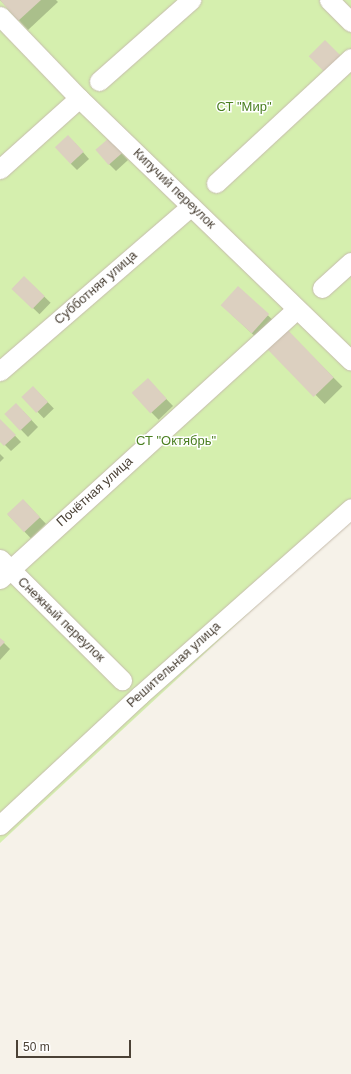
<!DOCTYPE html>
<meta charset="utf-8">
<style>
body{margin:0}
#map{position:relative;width:351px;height:1074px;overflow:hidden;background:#f6f2e9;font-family:Helvetica,sans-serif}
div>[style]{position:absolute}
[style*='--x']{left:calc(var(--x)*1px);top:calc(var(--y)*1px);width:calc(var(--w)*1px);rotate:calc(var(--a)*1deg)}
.green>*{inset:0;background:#d5efae}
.shadow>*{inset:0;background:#0003;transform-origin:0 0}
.building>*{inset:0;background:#dcd0c0;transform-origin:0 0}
.roads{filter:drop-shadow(0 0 1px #c6bcad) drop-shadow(0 0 1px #c6bcad)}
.minor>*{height:19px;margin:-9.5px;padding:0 9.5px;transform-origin:9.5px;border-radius:9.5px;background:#fff}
span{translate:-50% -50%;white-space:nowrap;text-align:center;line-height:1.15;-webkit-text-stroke:3px #fff;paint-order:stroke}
.park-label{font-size:13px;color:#4a7f20}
.street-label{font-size:13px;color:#4b4236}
.scale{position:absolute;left:16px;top:1040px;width:115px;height:18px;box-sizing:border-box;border:2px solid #4b4236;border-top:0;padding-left:5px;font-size:12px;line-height:14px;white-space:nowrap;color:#4b4236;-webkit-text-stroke:3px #fff;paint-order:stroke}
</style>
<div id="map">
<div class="green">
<div style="clip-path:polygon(0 0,351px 0,351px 518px,0 843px)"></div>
</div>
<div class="shadow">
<div style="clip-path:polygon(0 0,56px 0,58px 2px,28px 30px)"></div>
<div style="clip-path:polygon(75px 143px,89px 159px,77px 170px,71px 164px)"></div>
<div style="clip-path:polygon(115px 146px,128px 160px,116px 171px,109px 164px)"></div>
<div style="left:24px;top:277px;width:37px;height:16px;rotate:44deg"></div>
<div style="clip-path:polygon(238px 287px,277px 324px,261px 342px,231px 314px)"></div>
<div style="left:283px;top:327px;width:84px;height:25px;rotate:45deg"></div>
<div style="left:148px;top:380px;width:36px;height:20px;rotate:46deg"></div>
<div style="left:33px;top:387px;width:30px;height:14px;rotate:46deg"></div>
<div style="clip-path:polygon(23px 411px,38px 427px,28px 437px,6px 414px)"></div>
<div style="clip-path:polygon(0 420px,21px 442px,11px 451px,0 440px)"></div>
<div style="clip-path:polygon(0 454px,4px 458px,0 462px)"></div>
<div style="left:23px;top:500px;width:33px;height:21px;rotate:46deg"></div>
<div style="clip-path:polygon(0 639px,10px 649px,0 660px)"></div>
</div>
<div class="building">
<div style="clip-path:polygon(0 0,41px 0,18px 21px)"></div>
<div style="left:325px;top:40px;width:23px;height:23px;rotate:45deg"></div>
<div style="left:68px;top:135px;width:23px;height:18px;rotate:47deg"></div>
<div style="left:109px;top:138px;width:20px;height:18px;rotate:49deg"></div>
<div style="left:24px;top:276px;width:29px;height:18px;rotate:44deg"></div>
<div style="left:238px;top:286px;width:42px;height:26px;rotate:42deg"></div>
<div style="left:283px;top:325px;width:73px;height:28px;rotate:46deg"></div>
<div style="left:148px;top:378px;width:28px;height:22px;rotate:48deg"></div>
<div style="left:33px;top:386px;width:22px;height:16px;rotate:47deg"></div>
<div style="left:16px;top:403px;width:23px;height:16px;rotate:47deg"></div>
<div style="clip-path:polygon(0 419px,16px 435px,4px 446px,0 442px)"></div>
<div style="left:23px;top:499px;width:25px;height:22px;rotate:47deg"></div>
<div style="clip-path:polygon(0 638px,5px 642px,0 647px)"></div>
</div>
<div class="roads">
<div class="minor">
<div style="--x:329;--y:0;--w:31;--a:45"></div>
<div style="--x:0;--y:16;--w:114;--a:46.1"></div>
<div style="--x:79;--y:98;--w:378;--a:44"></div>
<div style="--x:99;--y:81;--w:123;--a:-41.4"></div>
<div style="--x:0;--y:169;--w:106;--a:-41.9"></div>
<div style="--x:216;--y:183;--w:184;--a:-42.8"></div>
<div style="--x:322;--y:288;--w:39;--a:-42"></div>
<div style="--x:0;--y:371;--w:252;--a:-40.8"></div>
<div style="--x:0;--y:559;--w:172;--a:44.8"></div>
<div style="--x:0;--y:579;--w:401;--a:-42.3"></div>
<div style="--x:0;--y:825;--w:191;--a:-42.9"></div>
<div style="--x:140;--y:695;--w:282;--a:-41.5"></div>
</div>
</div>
<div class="park-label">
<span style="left:244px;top:107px">СТ "Мир"</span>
<span style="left:176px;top:441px">СТ "Октябрь"</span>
</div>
<div class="street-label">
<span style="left:174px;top:189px;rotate:44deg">Кипучий переулок</span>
<span style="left:96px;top:288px;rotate:-41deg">Субботняя улица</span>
<span style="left:95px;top:492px;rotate:-42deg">Почётная улица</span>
<span style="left:61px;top:620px;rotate:44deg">Снежный переулок</span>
<span style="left:174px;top:665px;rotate:-42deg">Решительная улица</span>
</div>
<div class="scale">50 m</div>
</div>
